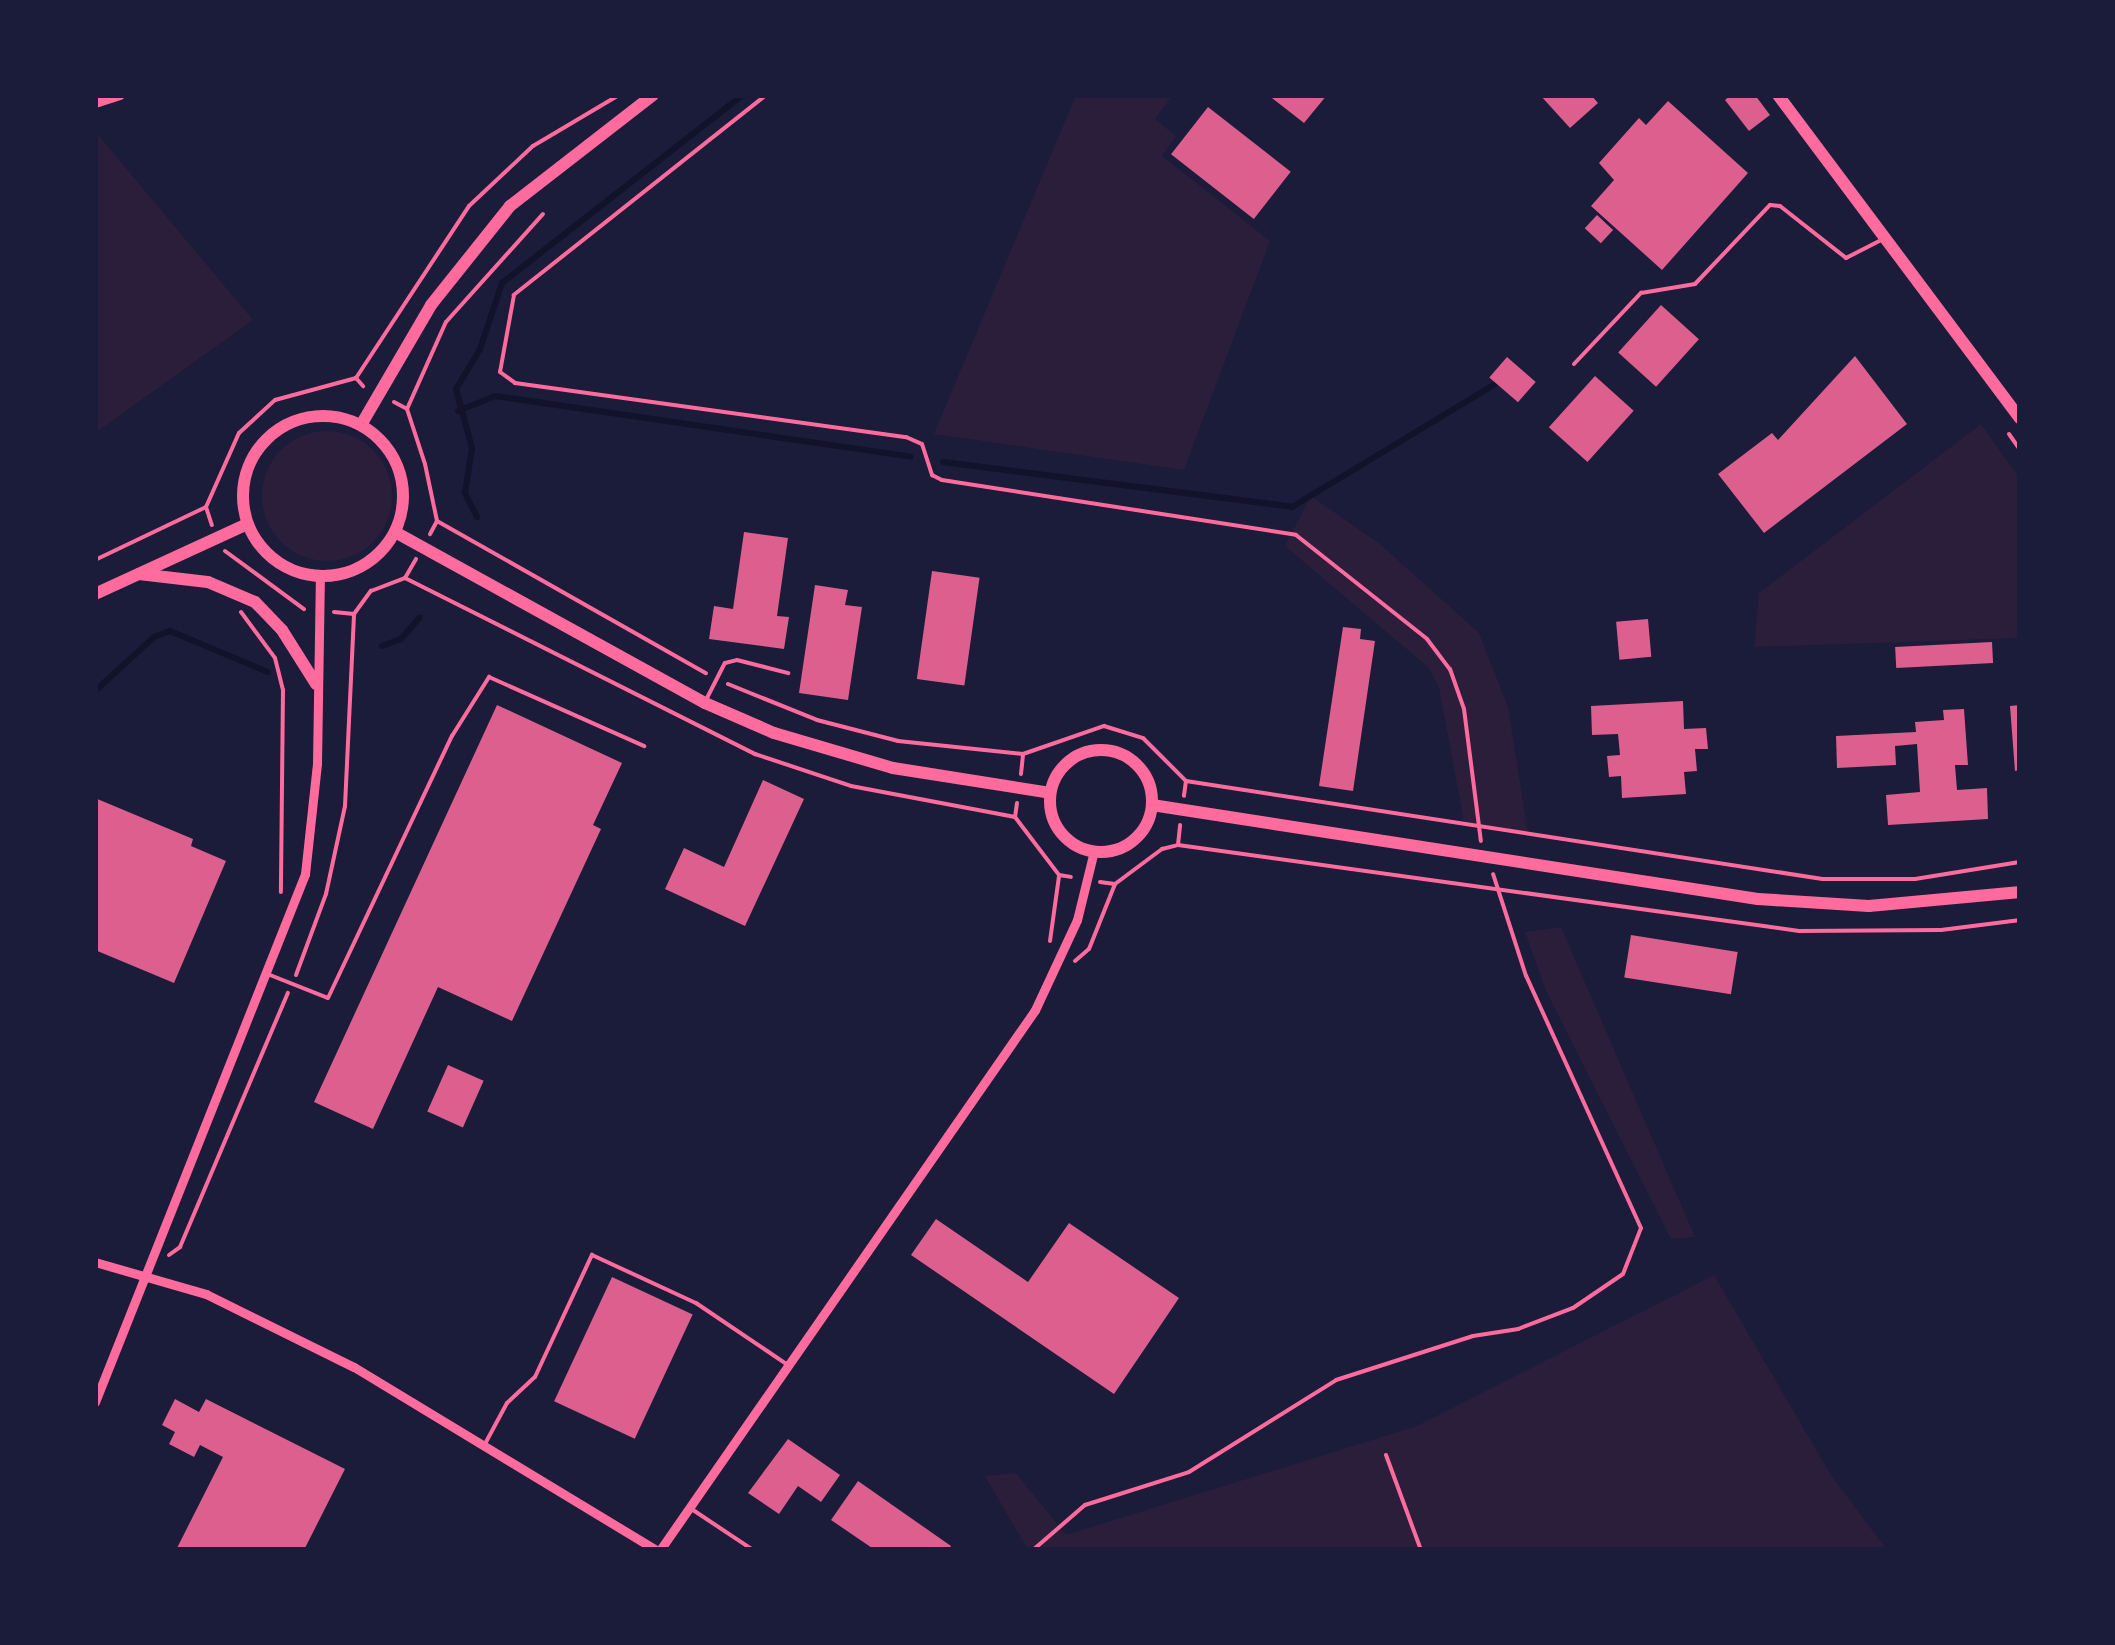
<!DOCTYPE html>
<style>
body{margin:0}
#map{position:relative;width:2115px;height:1645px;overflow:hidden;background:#1b1b3a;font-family:Signika,sans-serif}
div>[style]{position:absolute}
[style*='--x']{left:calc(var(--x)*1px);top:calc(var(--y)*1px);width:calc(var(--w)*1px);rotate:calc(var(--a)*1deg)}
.green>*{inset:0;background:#2a1e3b}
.round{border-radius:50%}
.stream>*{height:6px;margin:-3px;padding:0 3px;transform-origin:3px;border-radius:3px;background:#12122b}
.building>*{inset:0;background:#dd5f8e;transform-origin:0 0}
.path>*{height:4px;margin:-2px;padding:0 2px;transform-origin:2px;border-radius:2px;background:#ff6b9d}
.service>*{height:4px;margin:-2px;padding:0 2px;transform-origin:2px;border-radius:2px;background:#ff6b9d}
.minor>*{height:9px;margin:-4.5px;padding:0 4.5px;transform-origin:4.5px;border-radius:4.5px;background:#ff6b9d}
.secondary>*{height:12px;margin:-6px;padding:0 6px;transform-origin:6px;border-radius:6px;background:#ff6b9d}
.secondary>.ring{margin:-6px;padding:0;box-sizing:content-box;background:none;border:12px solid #ff6b9d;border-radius:50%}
span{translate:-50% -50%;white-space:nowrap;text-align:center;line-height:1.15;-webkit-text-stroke:8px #1b1b3a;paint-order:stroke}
.frame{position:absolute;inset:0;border:98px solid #1b1b3a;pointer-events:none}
</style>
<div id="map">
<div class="green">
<div style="clip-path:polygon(1076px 95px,1173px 95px,1155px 119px,1176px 136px,1162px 156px,1270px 241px,1184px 470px,934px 434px)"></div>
<div style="clip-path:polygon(99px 136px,253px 320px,95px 433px,95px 137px)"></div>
<div style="clip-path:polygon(1981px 424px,2020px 479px,2020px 638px,1754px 647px,1759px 593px)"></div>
<div class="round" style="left:262px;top:431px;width:130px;height:130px"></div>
<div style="clip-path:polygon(1311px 496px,1381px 545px,1479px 633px,1508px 707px,1528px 833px,1464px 822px,1439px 688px,1429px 668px,1285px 546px)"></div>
<div style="clip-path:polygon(1561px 927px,1695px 1237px,1671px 1239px,1546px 991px,1525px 932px)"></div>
<div style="clip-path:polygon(1714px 1275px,1831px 1475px,1887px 1550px,1028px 1550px,985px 1476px,1016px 1473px,1066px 1535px,1417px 1426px)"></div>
</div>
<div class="stream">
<div style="--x:458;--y:411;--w:40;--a:-22"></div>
<div style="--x:495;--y:396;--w:420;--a:8.3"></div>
<div style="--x:943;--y:462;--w:352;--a:7.3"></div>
<div style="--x:1292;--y:507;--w:237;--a:-31.2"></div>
<div style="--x:477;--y:517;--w:27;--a:-117"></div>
<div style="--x:465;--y:493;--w:46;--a:-81.2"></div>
<div style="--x:472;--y:448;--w:61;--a:-105.2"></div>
<div style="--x:456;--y:389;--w:47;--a:-59"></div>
<div style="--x:480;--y:349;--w:70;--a:-71.6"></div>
<div style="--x:502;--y:283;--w:306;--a:-38"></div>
<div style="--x:382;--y:646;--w:20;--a:-20"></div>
<div style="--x:401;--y:639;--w:28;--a:-49"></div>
<div style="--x:95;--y:691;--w:80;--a:-42.5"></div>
<div style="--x:154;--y:637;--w:17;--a:-21"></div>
<div style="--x:170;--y:631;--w:106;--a:22.7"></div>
</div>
<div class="building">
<div style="clip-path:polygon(1268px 95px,1327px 95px,1304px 123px)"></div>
<div style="clip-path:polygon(1540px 95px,1591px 95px,1598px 103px,1570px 128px)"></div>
<div style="clip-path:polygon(1731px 95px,1755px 95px,1770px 115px,1749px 131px,1725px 100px)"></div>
<div style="clip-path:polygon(1668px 101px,1748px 173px,1662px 270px,1591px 206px,1614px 180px,1599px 163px,1639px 118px,1646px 125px)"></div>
<div style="left:1208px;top:107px;width:105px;height:60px;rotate:38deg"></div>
<div style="left:1597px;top:215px;width:22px;height:18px;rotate:43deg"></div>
<div style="left:1661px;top:305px;width:51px;height:64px;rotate:42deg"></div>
<div style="clip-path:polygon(1855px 356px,1907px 424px,1764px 533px,1718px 474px,1772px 433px,1778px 440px)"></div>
<div style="left:1507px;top:357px;width:38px;height:27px;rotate:41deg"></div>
<div style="left:1595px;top:376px;width:52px;height:69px;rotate:42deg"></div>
<div style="clip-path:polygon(744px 532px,788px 538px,777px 616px,789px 617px,784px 649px,709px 639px,714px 606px,733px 609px)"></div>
<div style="left:932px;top:571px;width:48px;height:109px;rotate:8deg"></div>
<div style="clip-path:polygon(815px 585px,848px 590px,845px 605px,862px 607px,848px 700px,799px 693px)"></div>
<div style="left:1648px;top:619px;width:38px;height:32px;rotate:85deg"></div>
<div style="clip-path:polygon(1343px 627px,1361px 629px,1360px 639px,1375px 641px,1353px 791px,1319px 786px)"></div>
<div style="left:1992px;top:642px;width:21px;height:97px;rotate:87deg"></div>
<div style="clip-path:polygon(1683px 701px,1684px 729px,1706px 728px,1708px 749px,1695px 749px,1697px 771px,1684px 772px,1686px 794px,1622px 798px,1621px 776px,1609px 777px,1607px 756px,1620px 755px,1618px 734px,1592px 735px,1591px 706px)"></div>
<div style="clip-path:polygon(497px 705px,622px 763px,593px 825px,601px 829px,512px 1021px,438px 987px,373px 1129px,314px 1102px)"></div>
<div style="clip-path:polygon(2020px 705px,2020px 770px,2015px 771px,2010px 706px)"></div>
<div style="clip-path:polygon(1964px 709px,1968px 765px,1955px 765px,1957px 790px,1987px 788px,1988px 819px,1888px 825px,1886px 795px,1920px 792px,1917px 744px,1895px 746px,1896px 765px,1837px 768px,1836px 736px,1916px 732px,1915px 722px,1944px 720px,1943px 710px)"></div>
<div style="clip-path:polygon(763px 780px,804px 799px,745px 926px,665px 889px,684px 848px,724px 867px)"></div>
<div style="clip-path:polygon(95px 798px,193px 839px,191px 846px,226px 861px,174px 983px,95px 950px)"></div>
<div style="left:1631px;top:935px;width:108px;height:43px;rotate:9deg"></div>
<div style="left:448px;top:1065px;width:39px;height:51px;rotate:24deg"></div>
<div style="clip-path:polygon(936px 1219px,1028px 1282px,1069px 1223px,1179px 1298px,1114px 1394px,911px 1255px)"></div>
<div style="left:612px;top:1277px;width:89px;height:137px;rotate:25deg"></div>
<div style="clip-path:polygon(175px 1399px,199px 1412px,206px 1399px,345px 1469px,304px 1550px,176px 1550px,223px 1457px,200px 1445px,194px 1457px,169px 1444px,175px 1432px,162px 1425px)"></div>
<div style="clip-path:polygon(788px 1439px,840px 1475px,821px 1502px,798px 1486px,779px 1514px,748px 1493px)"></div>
<div style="clip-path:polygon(858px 1481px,951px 1546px,949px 1550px,875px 1550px,831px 1520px)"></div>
</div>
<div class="path">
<div style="--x:766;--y:95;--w:322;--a:141.6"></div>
<div style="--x:514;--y:295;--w:78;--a:100.3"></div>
<div style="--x:500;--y:372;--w:19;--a:36"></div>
<div style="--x:515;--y:383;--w:395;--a:7.9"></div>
<div style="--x:906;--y:437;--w:17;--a:24"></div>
<div style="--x:922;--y:444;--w:33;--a:72"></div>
<div style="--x:932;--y:475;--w:11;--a:27"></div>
<div style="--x:942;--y:480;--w:358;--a:8.8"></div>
<div style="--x:1296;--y:535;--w:167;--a:38.4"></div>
<div style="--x:1427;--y:639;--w:38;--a:53"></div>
<div style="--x:1450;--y:669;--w:42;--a:70.7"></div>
<div style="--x:1464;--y:709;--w:133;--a:82.7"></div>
<div style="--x:356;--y:378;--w:11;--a:49"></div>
<div style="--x:394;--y:402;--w:15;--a:28"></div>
<div style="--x:407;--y:409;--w:58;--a:71.9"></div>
<div style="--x:425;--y:464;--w:58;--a:78.1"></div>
<div style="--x:437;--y:521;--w:15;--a:118"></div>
<div style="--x:407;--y:409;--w:95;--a:-65.9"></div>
<div style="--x:446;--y:322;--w:145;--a:-48.1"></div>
<div style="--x:2009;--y:434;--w:19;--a:55"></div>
<div style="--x:206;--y:507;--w:19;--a:72"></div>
<div style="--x:437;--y:521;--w:309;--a:29.5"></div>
<div style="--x:225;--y:551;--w:98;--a:36.3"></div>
<div style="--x:95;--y:560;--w:123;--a:-25.5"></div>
<div style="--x:206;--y:507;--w:81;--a:-66"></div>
<div style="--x:239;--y:433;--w:49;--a:-42.5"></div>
<div style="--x:275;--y:400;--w:84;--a:-15.2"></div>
<div style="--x:356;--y:378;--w:206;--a:-56.7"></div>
<div style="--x:469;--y:206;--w:88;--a:-43.2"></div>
<div style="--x:533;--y:146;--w:100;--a:-30.7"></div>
<div style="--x:405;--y:578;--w:392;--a:26.7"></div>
<div style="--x:755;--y:754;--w:101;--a:18.4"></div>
<div style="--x:851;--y:786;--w:167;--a:10.7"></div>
<div style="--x:241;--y:612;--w:57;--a:53.5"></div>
<div style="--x:275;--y:658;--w:33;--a:76"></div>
<div style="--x:283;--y:690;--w:202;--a:90.6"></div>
<div style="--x:334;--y:612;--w:20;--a:6"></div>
<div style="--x:728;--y:684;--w:96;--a:22"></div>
<div style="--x:817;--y:720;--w:84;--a:14.5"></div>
<div style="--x:898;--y:741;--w:126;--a:5.9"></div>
<div style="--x:1021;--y:774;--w:20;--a:-84"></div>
<div style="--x:1023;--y:754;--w:86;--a:-19.1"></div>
<div style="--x:1104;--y:726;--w:41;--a:17.1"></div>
<div style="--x:1143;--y:738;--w:61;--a:45"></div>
<div style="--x:1186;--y:781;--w:15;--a:98"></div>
<div style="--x:1186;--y:781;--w:644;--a:8.75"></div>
<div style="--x:1823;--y:879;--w:92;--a:0"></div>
<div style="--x:1915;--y:879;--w:106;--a:-9.2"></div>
<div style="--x:1017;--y:803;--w:14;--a:98"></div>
<div style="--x:1015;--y:817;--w:73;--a:52.8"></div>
<div style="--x:1059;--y:875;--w:12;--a:9"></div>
<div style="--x:1178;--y:845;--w:20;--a:-84"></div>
<div style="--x:1100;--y:882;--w:15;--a:8"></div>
<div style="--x:1115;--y:884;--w:59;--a:-36.7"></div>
<div style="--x:1162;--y:849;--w:16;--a:-14"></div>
<div style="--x:1178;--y:845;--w:627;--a:7.88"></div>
<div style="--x:1799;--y:931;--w:142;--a:-0.4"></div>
<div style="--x:1941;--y:930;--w:80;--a:-7.2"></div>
<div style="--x:1050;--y:941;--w:66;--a:-82.1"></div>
<div style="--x:1075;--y:961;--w:18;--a:-41"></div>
<div style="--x:1089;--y:949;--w:70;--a:-68.2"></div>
<div style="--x:296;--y:975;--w:86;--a:-69.7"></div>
<div style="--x:326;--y:894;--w:90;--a:-77.8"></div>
<div style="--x:345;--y:806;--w:192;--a:-87.3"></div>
<div style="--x:354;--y:614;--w:29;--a:-54"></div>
<div style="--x:371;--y:591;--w:36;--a:-21"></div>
<div style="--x:405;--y:578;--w:22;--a:-60"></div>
<div style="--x:169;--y:1255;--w:14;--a:-36"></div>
<div style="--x:180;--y:1247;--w:276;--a:-67"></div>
<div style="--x:1386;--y:1455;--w:101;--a:69.8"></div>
<div style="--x:1033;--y:1550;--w:69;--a:-40.9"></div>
<div style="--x:1085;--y:1505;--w:109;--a:-17.6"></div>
<div style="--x:1189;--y:1472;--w:173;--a:-32"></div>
<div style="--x:1336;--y:1380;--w:144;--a:-17.8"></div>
<div style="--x:1473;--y:1336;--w:46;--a:-8.8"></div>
<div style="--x:1518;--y:1329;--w:59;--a:-20.9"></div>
<div style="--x:1573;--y:1308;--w:60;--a:-34.2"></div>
<div style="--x:1623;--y:1274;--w:49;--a:-68.6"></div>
<div style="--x:1641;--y:1228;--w:277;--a:-114.5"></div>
<div style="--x:1526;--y:976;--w:107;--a:-107.9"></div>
</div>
<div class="service">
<div style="--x:1574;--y:364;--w:98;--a:-46.7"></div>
<div style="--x:1641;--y:293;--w:55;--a:-9.5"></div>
<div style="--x:1695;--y:284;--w:109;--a:-46.5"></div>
<div style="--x:1770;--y:205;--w:10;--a:6"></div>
<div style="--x:1780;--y:206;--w:84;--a:38.2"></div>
<div style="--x:1846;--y:258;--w:39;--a:-27"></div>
<div style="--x:707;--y:698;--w:39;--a:-63"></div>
<div style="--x:725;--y:663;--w:12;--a:-14"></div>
<div style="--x:737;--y:660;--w:53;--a:14.3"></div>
<div style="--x:270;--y:975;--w:62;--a:21.6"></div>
<div style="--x:328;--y:998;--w:290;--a:-64.7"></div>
<div style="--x:452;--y:736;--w:70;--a:-57.9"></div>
<div style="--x:489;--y:677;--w:170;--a:24"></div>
<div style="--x:486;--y:1442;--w:44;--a:-61.7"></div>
<div style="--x:507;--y:1403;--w:38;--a:-43"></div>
<div style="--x:535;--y:1377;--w:135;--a:-65"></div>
<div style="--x:592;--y:1255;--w:115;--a:24.8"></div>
<div style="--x:696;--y:1303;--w:111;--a:34"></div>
<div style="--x:693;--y:1510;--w:72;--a:33.7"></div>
</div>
<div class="minor">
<div style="--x:95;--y:103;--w:26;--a:-18"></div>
<div style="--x:95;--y:1262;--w:116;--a:16.1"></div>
<div style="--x:206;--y:1294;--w:165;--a:26.3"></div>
<div style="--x:354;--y:1367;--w:353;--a:31.2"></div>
<div style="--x:95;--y:1402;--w:568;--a:-68.31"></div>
<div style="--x:305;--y:874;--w:112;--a:-83.8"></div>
<div style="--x:317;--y:763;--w:186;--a:-89.1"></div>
<div style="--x:660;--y:1550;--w:657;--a:-55.22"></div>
<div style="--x:1035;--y:1010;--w:99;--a:-65"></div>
<div style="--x:1077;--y:920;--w:71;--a:-76.2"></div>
</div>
<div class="secondary">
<div style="--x:1778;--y:95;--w:404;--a:53.2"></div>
<div class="ring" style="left:243px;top:416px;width:148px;height:148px"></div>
<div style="--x:361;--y:425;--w:139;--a:-59.7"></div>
<div style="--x:431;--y:305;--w:127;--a:-51.4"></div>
<div style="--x:510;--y:206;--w:181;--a:-37.8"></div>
<div style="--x:395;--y:532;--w:354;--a:28.9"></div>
<div style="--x:705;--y:703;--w:75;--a:23.5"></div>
<div style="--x:774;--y:733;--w:124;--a:16.4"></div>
<div style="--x:893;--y:768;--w:159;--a:9"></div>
<div style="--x:139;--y:574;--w:69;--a:6.6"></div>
<div style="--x:208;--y:582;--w:51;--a:23.1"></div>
<div style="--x:255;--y:602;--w:39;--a:46"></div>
<div style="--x:282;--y:630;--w:64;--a:57.8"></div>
<div style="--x:95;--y:594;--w:167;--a:-24.7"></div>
<div class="ring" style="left:1050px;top:750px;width:90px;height:90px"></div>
<div style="--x:1152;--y:805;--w:613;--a:8.82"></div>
<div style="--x:1758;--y:899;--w:111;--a:3.6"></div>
<div style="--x:1869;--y:906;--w:152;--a:-5.3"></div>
</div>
<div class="frame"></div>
</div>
